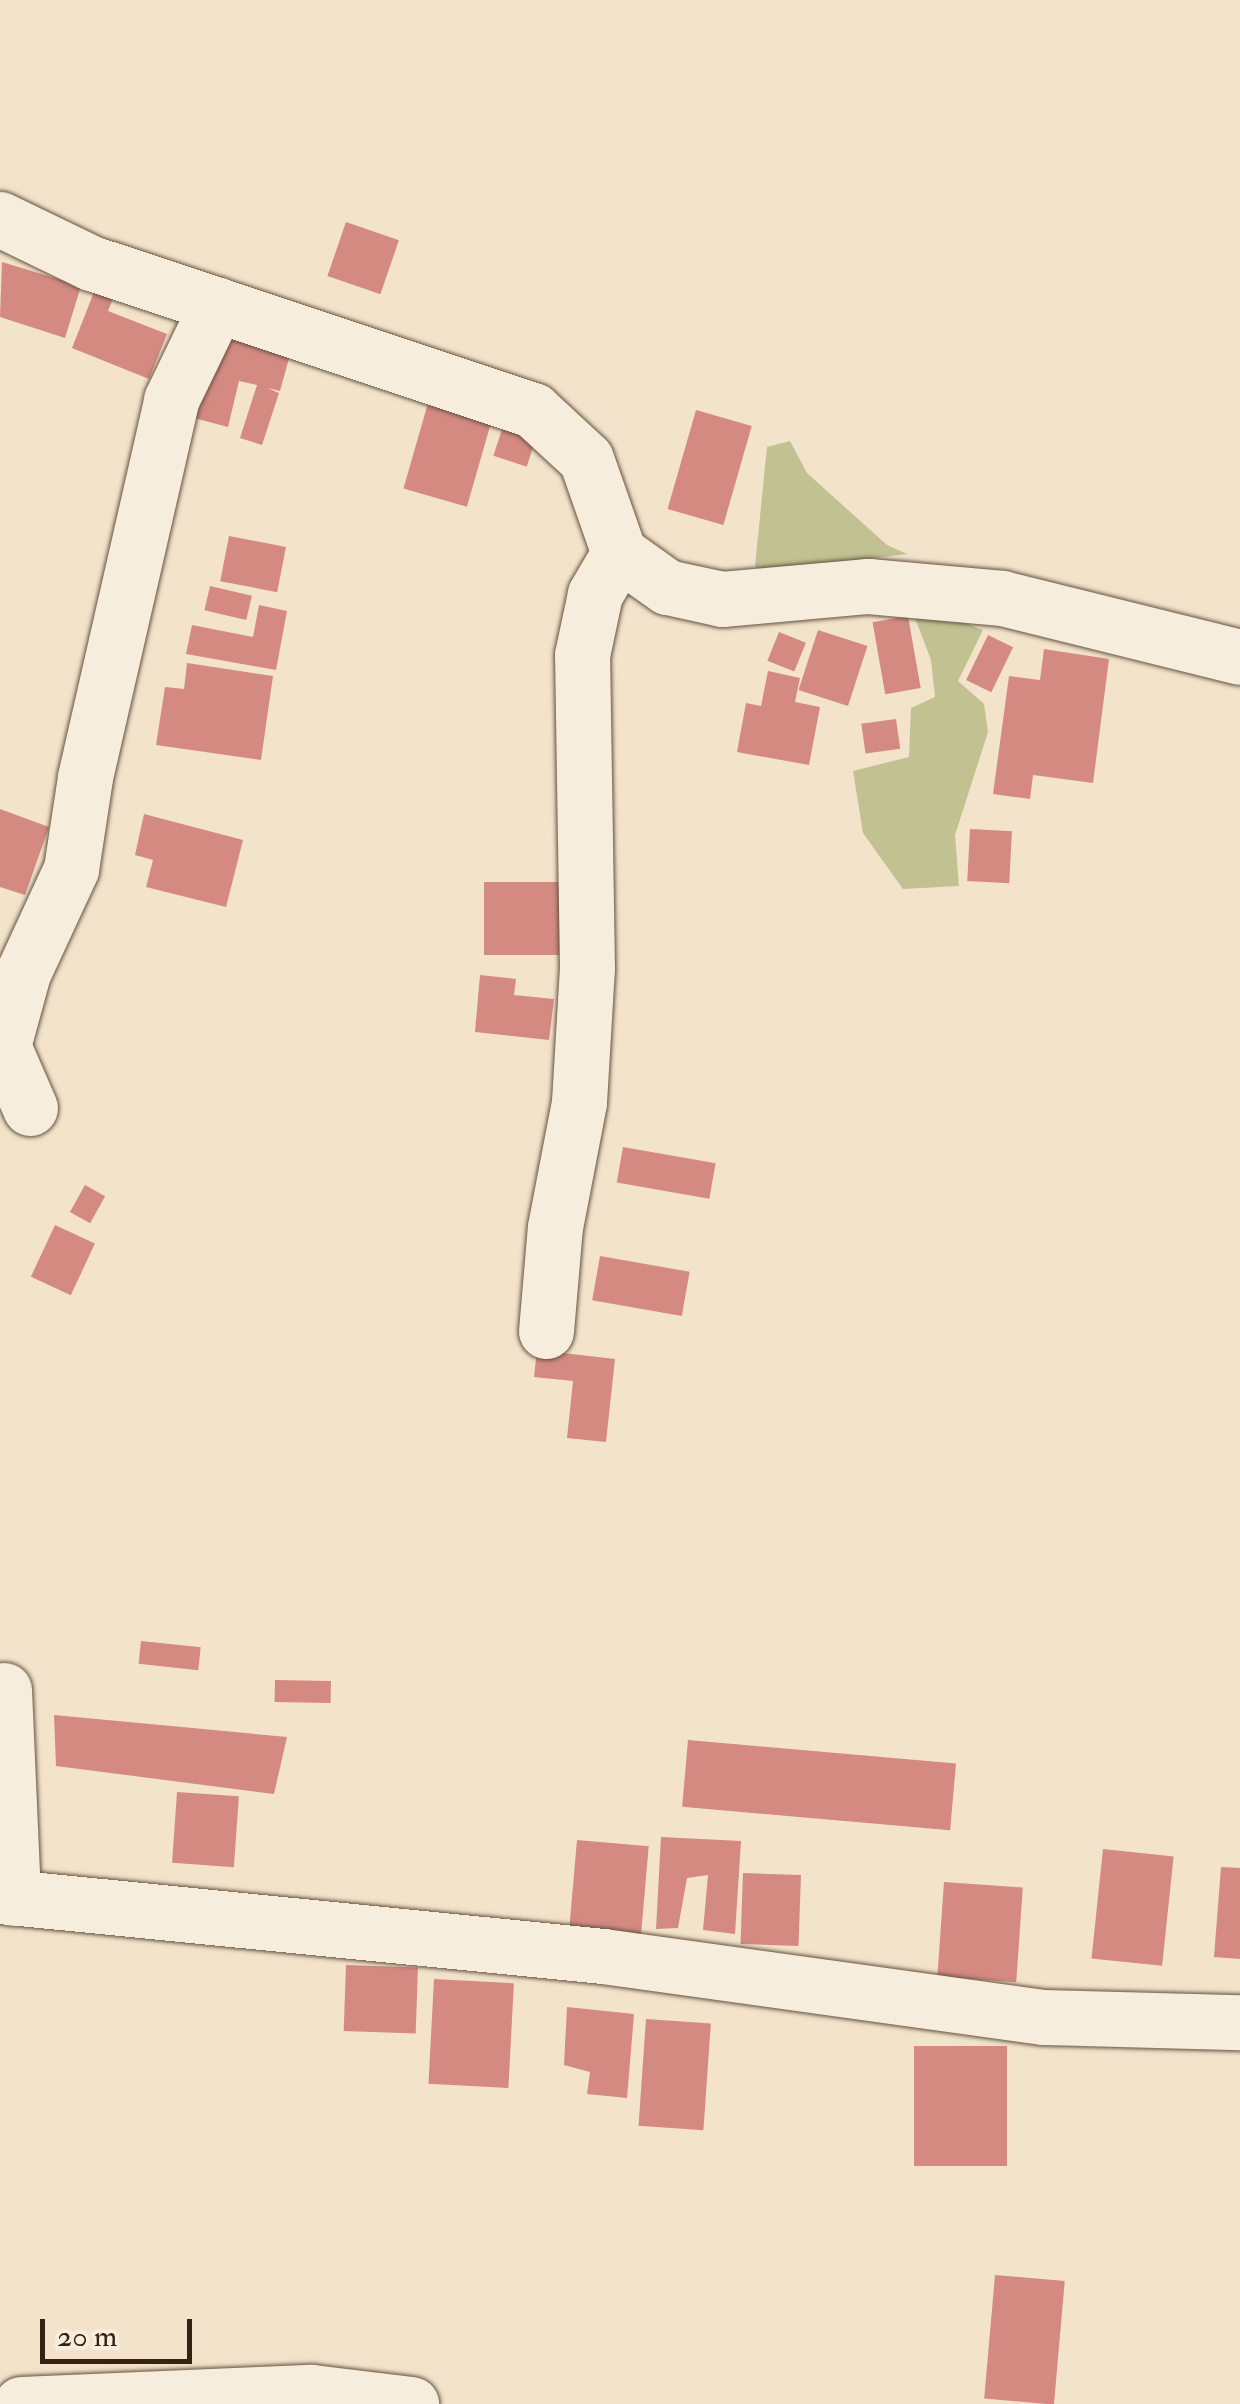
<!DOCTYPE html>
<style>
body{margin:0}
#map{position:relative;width:1240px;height:2404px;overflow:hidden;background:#f2e3ca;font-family:"IM FELL Double Pica",serif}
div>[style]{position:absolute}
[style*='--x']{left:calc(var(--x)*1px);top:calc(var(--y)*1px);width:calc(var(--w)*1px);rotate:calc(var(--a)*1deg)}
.green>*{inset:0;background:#c1c192}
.building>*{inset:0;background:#d48a81;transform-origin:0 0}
.roads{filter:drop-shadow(0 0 2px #655240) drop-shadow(0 0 2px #655240)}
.street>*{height:55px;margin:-27.5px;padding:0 27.5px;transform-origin:27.5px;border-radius:27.5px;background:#f7eddd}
span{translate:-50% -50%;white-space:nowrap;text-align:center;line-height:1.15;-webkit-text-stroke:8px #f7eddd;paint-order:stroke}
.scale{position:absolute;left:40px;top:2319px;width:152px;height:45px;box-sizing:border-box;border:5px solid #362112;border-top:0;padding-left:12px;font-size:30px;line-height:35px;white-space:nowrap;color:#362112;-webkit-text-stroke:8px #f7eddd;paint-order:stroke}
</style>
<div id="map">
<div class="green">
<div style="clip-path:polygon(790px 441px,807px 473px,887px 545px,907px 554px,761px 572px,755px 566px,767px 447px)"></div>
<div style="clip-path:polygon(909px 602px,983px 630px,958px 681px,984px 704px,988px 732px,955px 835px,959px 886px,903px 889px,863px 833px,853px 771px,909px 757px,911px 708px,935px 697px,931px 660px)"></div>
</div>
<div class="building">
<div style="left:346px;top:222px;width:56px;height:57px;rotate:19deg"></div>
<div style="clip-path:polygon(2px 262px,81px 286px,65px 338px,0 317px)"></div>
<div style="clip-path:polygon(96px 287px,114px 296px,108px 311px,167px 334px,149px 379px,72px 348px)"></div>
<div style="clip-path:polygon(216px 331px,291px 351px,280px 391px,267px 388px,279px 393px,262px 445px,240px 438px,257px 385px,239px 381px,228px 427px,194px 418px)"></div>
<div style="left:428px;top:403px;width:66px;height:89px;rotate:16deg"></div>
<div style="left:696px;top:410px;width:58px;height:103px;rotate:16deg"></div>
<div style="left:507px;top:414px;width:35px;height:44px;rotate:18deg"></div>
<div style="left:229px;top:536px;width:58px;height:46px;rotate:11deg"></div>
<div style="left:210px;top:586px;width:43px;height:25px;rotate:13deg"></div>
<div style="clip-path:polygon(259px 605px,287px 611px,276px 670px,186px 654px,192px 625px,253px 637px)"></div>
<div style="left:908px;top:616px;width:73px;height:36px;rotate:80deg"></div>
<div style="left:818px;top:630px;width:52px;height:63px;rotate:18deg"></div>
<div style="left:779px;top:632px;width:29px;height:31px;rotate:22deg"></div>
<div style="left:988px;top:635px;width:28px;height:50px;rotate:26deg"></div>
<div style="clip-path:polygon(1044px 649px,1109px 659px,1093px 783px,1033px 775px,1030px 799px,993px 794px,1009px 676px,1040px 680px)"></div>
<div style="clip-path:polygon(187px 663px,273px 676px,261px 760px,156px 745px,165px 687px,184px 689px)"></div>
<div style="clip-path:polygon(768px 671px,800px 678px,795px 702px,820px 707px,809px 765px,737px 752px,746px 703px,761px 706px)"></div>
<div style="left:896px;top:719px;width:30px;height:35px;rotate:82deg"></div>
<div style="clip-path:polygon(0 809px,49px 827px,25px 895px,0 887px)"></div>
<div style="clip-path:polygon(144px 814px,243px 840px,226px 907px,146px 887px,153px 860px,135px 855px)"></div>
<div style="left:970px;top:829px;width:42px;height:52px;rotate:3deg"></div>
<div style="clip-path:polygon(484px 882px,563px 882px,581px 955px,484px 955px)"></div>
<div style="clip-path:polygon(480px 975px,516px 979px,514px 995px,554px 999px,549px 1040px,475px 1032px)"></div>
<div style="left:623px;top:1147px;width:94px;height:36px;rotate:10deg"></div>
<div style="left:85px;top:1185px;width:23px;height:31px;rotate:29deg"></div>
<div style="left:55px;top:1225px;width:44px;height:57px;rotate:25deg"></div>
<div style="left:600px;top:1256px;width:91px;height:45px;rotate:10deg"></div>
<div style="clip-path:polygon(537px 1350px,615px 1359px,606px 1442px,567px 1438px,573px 1381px,534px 1377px)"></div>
<div style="left:141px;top:1641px;width:60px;height:23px;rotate:6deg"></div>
<div style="left:275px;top:1680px;width:56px;height:22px;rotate:1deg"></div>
<div style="clip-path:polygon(54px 1715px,287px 1737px,274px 1794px,56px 1766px)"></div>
<div style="left:688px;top:1740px;width:269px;height:67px;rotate:5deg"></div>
<div style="left:177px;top:1792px;width:62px;height:71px;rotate:4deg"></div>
<div style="clip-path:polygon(661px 1837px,741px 1841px,735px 1934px,703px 1930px,708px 1875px,687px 1878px,678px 1928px,656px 1929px)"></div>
<div style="left:577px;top:1840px;width:72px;height:95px;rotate:5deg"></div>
<div style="left:1103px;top:1849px;width:71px;height:110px;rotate:6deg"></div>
<div style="clip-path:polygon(1221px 1867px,1240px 1868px,1240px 1959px,1214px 1957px)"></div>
<div style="left:743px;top:1873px;width:58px;height:71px;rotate:2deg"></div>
<div style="left:944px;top:1882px;width:79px;height:95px;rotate:4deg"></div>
<div style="left:346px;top:1965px;width:72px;height:66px;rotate:2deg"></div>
<div style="left:434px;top:1979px;width:80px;height:105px;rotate:3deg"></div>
<div style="clip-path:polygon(567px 2007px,634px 2014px,627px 2098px,587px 2094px,590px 2072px,564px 2065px)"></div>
<div style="left:646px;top:2019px;width:65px;height:107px;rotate:4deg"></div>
<div style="left:1007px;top:2046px;width:120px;height:93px;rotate:90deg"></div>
<div style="left:995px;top:2275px;width:70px;height:124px;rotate:5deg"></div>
</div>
<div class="roads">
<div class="street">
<div style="--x:0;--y:219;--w:101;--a:25.8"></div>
<div style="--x:91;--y:263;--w:466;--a:18.4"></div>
<div style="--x:533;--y:410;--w:72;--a:42.8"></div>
<div style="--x:586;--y:459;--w:100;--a:70.7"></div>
<div style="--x:619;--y:553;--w:59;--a:35.3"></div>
<div style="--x:667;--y:587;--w:56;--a:12.3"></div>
<div style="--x:722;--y:599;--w:147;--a:-5.1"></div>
<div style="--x:868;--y:586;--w:135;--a:5.1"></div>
<div style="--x:1002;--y:598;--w:245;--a:13.9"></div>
<div style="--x:30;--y:1108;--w:68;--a:-113.5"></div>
<div style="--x:3;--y:1046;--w:76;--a:-74.7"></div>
<div style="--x:23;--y:973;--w:115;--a:-65.2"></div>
<div style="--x:71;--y:869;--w:93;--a:-81.3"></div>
<div style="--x:85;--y:777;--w:387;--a:-77.1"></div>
<div style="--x:171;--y:400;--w:106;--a:-64.2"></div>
<div style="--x:546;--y:1331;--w:104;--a:-85.1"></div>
<div style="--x:555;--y:1227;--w:127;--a:-79.1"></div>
<div style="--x:579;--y:1102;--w:133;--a:-86.6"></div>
<div style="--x:587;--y:969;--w:314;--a:-90.9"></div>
<div style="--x:582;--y:655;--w:62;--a:-78"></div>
<div style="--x:595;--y:594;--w:48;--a:-59.7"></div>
<div style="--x:4;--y:1690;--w:208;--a:87.5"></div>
<div style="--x:0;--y:1896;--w:606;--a:5.68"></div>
<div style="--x:603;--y:1956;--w:444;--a:7.9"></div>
<div style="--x:1043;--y:2017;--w:197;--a:1.5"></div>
<div style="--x:21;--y:2404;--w:291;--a:-2.4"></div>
<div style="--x:312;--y:2392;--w:100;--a:6.9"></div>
</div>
</div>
<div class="scale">20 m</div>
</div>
